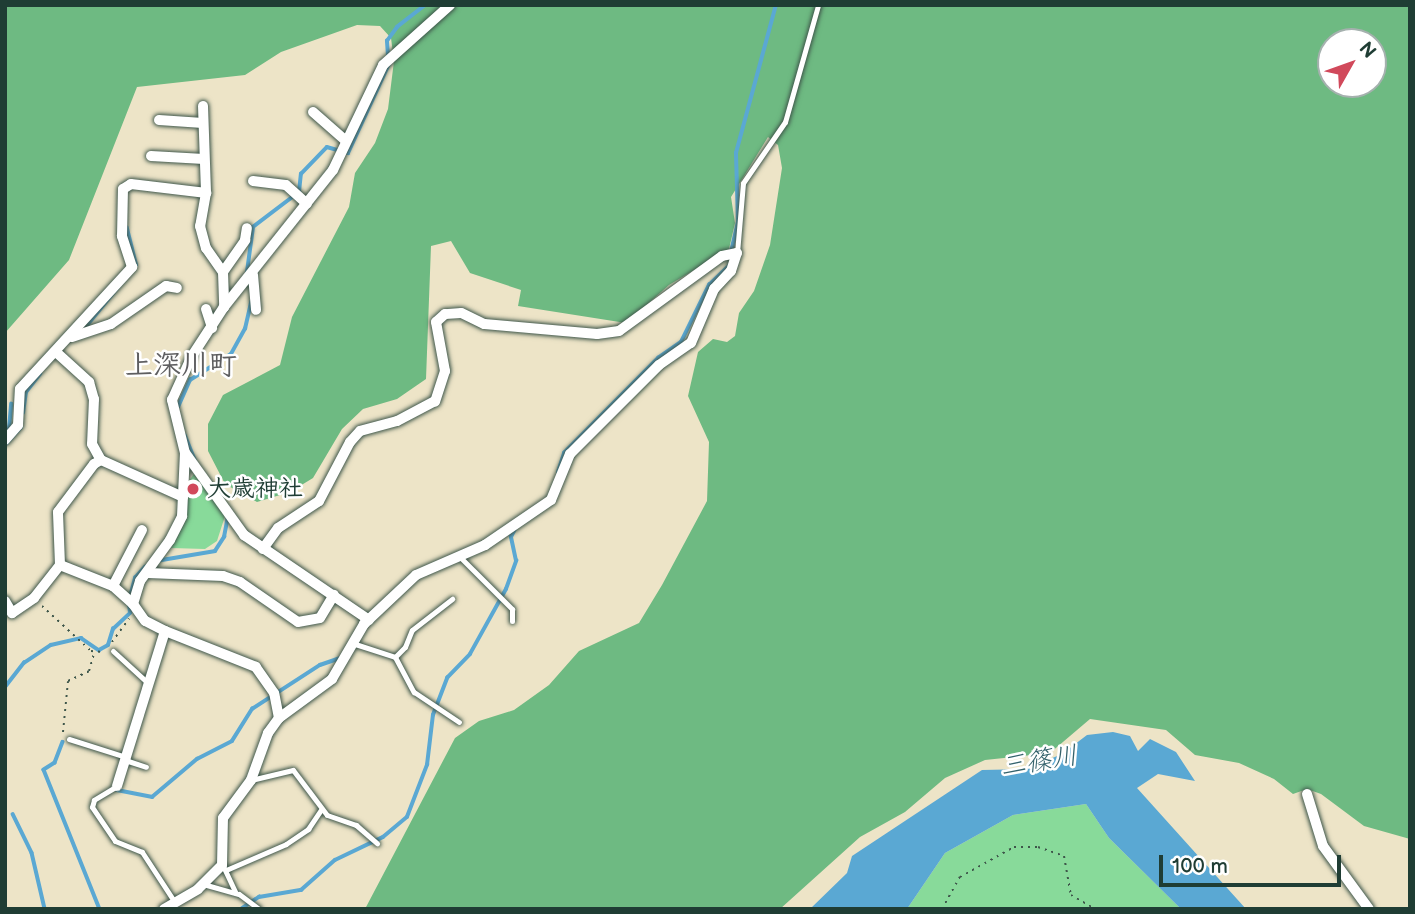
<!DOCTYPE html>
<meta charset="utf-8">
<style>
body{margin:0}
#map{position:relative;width:1415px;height:914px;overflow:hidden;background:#ede4c7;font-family:"Balsamiq Sans","Klee One",sans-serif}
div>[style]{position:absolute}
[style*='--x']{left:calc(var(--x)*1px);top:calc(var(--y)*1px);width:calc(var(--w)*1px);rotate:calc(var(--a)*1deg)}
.green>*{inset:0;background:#88da9a}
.forest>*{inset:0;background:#6eba82}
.water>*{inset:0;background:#5aa8d3}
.stream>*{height:3.5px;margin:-1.75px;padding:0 1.75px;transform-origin:1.75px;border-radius:1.75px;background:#5aa8d3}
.path>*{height:2px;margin-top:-1px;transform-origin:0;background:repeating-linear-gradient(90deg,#3e564a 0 2px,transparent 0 7px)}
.roads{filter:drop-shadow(0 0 2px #3e564a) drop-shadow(0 0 2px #3e564a)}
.lane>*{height:5px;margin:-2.5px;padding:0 2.5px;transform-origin:2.5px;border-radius:2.5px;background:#fff}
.street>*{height:10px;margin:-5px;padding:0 5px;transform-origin:5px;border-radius:5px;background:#fff}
.dots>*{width:19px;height:19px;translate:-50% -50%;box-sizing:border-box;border:4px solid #fff;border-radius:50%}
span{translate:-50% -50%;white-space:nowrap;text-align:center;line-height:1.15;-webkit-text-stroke:5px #fff;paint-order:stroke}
.poi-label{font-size:24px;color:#1f3d34;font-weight:700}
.left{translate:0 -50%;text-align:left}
.water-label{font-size:26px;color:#34626c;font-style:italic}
.quarter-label{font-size:28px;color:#5e5e60;font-weight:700}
.frame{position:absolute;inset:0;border:7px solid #1f3d34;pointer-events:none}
.north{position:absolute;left:1317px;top:28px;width:70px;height:70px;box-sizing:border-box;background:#fff;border:2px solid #a5b1ae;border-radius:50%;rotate:50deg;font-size:19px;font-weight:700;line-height:28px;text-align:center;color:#1f3d34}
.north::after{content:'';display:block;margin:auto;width:24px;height:32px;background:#d1495b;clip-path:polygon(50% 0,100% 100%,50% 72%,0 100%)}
.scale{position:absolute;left:1159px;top:855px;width:182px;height:32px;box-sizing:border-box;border:4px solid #1f3d34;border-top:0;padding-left:9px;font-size:21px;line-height:24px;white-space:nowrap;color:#1f3d34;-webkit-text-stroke:5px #fff;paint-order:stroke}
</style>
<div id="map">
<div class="green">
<div style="clip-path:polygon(194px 474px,225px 516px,217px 541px,205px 549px,171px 548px,185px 522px,188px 482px)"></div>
<div style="clip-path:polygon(1086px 804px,1109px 838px,1181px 909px,907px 909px,945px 853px,1013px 815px)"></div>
</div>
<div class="forest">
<div style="clip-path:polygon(evenodd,5px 5px,1410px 5px,1410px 839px,1364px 826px,1321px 794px,1307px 789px,1293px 794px,1274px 779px,1239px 763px,1195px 755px,1166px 730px,1090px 719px,1050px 753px,985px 760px,945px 778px,905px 812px,860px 837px,780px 909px,365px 909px,455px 738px,479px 721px,514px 710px,549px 685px,579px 651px,639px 623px,662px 585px,707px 501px,709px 442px,688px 396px,698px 352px,713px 339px,727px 342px,735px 336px,739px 313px,754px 291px,770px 245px,782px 168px,778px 145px,768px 137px,731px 197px,735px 223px,729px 249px,669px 285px,626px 323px,518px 306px,521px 290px,470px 273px,451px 241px,431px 246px,426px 379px,397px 399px,363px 409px,342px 429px,313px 478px,290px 492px,257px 502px,225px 484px,208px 451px,208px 424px,223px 395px,280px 365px,292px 317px,349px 207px,355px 173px,375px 143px,388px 109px,394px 61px,391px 38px,380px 26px,357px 25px,281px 52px,245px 75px,137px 87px,69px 260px,5px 333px,5px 5px,1331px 42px,1373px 42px,1373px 84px,1331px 84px,1331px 42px)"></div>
</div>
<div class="water">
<div style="clip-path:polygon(1113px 732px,1130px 736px,1138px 751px,1150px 739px,1176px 752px,1195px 781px,1158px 774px,1137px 788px,1246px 909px,1181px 909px,1109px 838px,1086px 804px,1013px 815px,945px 853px,907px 909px,810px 909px,847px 873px,852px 856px,982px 770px,1026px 769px,1062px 754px,1087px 735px)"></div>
</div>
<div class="stream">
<div style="--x:388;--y:56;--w:15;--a:-94"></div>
<div style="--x:387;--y:41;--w:17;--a:-54"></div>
<div style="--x:397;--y:27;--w:36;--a:-38"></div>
<div style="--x:731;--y:252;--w:31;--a:-77"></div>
<div style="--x:738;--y:222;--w:69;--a:-91.7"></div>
<div style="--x:736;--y:153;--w:153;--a:-74.9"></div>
<div style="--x:247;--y:272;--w:45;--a:-82.4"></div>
<div style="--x:253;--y:227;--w:58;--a:-37.3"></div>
<div style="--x:299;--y:192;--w:18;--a:-84"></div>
<div style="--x:301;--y:174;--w:37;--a:-46"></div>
<div style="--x:327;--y:147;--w:22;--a:16"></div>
<div style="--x:348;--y:153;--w:98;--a:-65.3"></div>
<div style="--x:84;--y:329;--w:82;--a:-50.9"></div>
<div style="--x:136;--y:265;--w:38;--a:-104"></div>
<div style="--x:178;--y:407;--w:30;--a:-66"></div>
<div style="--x:190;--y:380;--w:49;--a:-32.4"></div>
<div style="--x:231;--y:354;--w:29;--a:-61"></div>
<div style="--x:245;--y:329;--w:28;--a:-77"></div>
<div style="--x:23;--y:413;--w:21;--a:-82"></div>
<div style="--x:26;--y:392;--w:23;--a:-52"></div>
<div style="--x:9;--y:429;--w:25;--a:-85"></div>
<div style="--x:185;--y:435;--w:27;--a:68"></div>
<div style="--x:5;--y:445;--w:24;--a:-48"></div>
<div style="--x:558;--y:472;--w:20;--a:-72"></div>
<div style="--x:564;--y:453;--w:134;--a:-45.3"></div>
<div style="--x:658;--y:358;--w:28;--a:-35"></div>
<div style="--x:681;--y:342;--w:64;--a:-63.8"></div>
<div style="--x:709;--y:285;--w:28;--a:-44"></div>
<div style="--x:156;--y:561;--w:60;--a:-9.6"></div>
<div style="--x:215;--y:551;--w:17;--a:-57"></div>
<div style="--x:224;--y:537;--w:20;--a:-79"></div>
<div style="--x:130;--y:597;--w:20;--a:-75"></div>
<div style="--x:135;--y:578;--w:15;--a:-48"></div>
<div style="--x:5;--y:687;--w:31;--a:-52"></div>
<div style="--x:24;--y:663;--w:32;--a:-34"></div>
<div style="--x:51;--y:645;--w:31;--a:-13"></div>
<div style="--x:81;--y:638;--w:22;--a:34"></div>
<div style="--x:99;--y:650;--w:10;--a:-29"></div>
<div style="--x:108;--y:645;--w:17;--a:-73"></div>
<div style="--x:113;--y:629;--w:23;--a:-43"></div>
<div style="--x:130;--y:613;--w:9;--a:-96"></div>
<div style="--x:63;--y:742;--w:22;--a:111"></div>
<div style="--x:55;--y:763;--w:13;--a:148"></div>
<div style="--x:44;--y:770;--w:150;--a:68.1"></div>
<div style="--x:117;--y:790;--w:36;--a:11"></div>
<div style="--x:152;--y:797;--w:59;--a:-40.2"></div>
<div style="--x:197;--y:759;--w:39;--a:-27"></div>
<div style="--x:232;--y:741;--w:38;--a:-58"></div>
<div style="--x:252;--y:709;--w:81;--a:-32.9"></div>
<div style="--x:320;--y:665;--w:21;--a:-19"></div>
<div style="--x:13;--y:814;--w:43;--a:64"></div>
<div style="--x:32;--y:853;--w:57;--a:76.9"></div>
<div style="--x:241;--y:909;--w:22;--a:-34"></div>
<div style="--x:259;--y:897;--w:43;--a:-9.5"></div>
<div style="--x:301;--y:890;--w:45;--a:-41.4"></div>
<div style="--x:335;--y:860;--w:53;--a:-25.6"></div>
<div style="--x:383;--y:837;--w:31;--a:-40"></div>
<div style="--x:407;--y:817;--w:56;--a:-69"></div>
<div style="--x:427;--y:765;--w:50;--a:-83.2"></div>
<div style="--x:433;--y:715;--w:40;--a:-69"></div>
<div style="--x:447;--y:678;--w:33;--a:-46"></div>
<div style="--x:470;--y:654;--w:74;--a:-61"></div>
<div style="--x:506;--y:589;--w:30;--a:-70"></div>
<div style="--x:516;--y:561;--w:25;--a:-102"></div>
<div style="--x:511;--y:537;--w:9;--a:-63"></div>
</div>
<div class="path">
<div style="--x:42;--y:606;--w:67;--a:42.6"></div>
<div style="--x:91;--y:651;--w:13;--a:4"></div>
<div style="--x:112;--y:642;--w:29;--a:-54"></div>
<div style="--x:63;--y:732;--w:51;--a:-84.4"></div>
<div style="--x:68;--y:681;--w:23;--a:-25"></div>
<div style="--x:89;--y:671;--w:19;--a:-74"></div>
<div style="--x:942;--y:909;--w:37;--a:-61"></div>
<div style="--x:960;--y:877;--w:62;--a:-29.1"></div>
<div style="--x:1014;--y:847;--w:24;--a:0"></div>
<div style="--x:1038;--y:847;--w:28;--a:19"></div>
<div style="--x:1064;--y:856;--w:40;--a:80"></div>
<div style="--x:1071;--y:895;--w:28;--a:30"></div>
</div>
<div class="roads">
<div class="lane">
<div style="--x:737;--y:253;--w:70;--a:-85.1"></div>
<div style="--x:743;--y:183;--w:74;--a:-55.5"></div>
<div style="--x:785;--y:122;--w:122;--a:-74.2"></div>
<div style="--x:460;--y:557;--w:74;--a:45"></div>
<div style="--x:512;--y:609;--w:12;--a:90"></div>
<div style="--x:352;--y:643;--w:45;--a:18"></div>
<div style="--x:395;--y:657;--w:40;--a:62"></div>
<div style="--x:414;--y:692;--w:54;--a:33.7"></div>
<div style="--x:113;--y:651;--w:49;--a:42.5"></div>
<div style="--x:395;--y:657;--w:14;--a:-45"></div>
<div style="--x:405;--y:647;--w:18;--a:-68"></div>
<div style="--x:412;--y:630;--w:51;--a:-37.8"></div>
<div style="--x:69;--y:739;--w:60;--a:17.5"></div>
<div style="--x:125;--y:760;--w:22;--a:18"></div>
<div style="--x:251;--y:780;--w:43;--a:-13.4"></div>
<div style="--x:293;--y:770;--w:56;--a:52.9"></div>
<div style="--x:327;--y:815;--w:31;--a:19"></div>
<div style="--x:356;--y:825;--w:28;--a:41"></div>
<div style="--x:117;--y:786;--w:27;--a:149"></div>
<div style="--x:94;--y:800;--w:7;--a:106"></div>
<div style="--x:92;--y:807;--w:41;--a:55.9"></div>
<div style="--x:115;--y:841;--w:29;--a:22"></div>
<div style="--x:142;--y:852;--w:59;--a:56.9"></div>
<div style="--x:224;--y:868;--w:26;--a:65"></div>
<div style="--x:226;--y:870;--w:65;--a:-23.4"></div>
<div style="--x:286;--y:844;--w:27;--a:-34"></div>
<div style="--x:308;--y:829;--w:23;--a:-56"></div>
<div style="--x:203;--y:884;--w:37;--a:16"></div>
<div style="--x:239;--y:894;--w:25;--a:37"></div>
</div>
<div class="street">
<div style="--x:203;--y:106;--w:87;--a:88"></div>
<div style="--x:206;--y:193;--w:34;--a:100"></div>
<div style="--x:200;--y:226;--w:23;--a:75"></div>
<div style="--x:206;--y:248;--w:29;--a:55"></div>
<div style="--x:223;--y:272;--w:35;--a:88"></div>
<div style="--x:313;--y:112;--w:44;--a:41.3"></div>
<div style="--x:159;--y:120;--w:44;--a:3.9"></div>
<div style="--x:151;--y:156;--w:53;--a:3.2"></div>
<div style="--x:253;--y:181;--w:33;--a:7"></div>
<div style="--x:286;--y:185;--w:28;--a:42"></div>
<div style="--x:223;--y:272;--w:39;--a:-55"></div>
<div style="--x:245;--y:240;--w:12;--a:-81"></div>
<div style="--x:253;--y:275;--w:35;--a:85"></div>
<div style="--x:206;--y:309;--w:20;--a:72"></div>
<div style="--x:72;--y:337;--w:41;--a:-18.4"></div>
<div style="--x:111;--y:324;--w:67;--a:-34.6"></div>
<div style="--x:166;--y:286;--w:11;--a:10"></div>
<div style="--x:56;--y:352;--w:45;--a:42.3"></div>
<div style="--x:89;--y:382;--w:18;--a:74"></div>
<div style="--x:94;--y:399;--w:45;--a:92.5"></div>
<div style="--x:92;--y:444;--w:18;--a:61"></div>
<div style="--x:5;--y:440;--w:20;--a:-49"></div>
<div style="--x:18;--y:425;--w:36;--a:-87"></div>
<div style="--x:20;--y:389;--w:166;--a:-47.4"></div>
<div style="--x:132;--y:267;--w:33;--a:-108"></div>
<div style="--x:122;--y:236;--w:47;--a:-88.8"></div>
<div style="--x:123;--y:189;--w:9;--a:-32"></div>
<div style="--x:131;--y:184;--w:76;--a:6.8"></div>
<div style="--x:186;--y:454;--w:100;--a:54.4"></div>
<div style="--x:244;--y:535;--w:151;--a:34.2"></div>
<div style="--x:60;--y:565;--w:57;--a:21.6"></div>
<div style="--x:113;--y:586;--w:63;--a:-62.6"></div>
<div style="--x:148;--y:573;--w:75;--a:2.3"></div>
<div style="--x:223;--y:576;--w:18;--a:19"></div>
<div style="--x:240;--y:582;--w:70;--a:34.6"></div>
<div style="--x:298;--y:622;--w:22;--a:-10"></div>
<div style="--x:320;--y:618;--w:27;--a:-59"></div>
<div style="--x:113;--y:586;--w:27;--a:42"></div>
<div style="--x:5;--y:601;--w:14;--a:60"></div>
<div style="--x:12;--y:613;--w:27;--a:-34"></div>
<div style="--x:34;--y:598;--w:42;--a:-51.8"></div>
<div style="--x:60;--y:565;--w:53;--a:-92.2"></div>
<div style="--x:58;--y:512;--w:60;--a:-53.1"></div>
<div style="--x:94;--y:464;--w:8;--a:-30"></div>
<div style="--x:101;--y:460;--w:90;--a:24.3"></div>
<div style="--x:279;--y:718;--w:25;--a:-101"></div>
<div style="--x:274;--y:693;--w:32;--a:-125"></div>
<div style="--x:256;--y:667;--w:98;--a:-158.4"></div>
<div style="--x:165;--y:631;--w:22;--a:-153"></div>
<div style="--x:145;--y:621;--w:21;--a:-125"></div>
<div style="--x:133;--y:604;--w:24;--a:-73"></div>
<div style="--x:140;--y:581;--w:51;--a:-53.8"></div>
<div style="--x:170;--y:540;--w:27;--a:-63"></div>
<div style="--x:182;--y:516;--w:63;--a:-87.3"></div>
<div style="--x:185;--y:453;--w:55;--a:-103.8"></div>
<div style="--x:172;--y:400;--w:48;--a:-65.6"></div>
<div style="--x:192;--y:356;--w:59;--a:-56.9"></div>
<div style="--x:224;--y:307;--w:175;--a:-51.5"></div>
<div style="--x:333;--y:170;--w:116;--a:-64.5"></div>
<div style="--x:383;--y:65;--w:90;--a:-41.8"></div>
<div style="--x:117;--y:786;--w:162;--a:-72.8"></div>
<div style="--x:1307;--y:794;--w:54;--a:72.9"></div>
<div style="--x:1323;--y:846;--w:78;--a:53.9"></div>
<div style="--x:164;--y:909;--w:39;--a:-30"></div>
<div style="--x:198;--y:889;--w:34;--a:-45"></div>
<div style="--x:222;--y:865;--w:47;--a:-88.8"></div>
<div style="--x:223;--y:818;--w:47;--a:-53.6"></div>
<div style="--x:251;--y:780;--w:50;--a:-70.1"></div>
<div style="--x:268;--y:733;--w:19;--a:-54"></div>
<div style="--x:279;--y:718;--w:66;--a:-36.3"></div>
<div style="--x:332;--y:679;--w:64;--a:-59.8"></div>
<div style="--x:364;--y:624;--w:71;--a:-43.3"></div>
<div style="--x:416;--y:575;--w:75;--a:-23.5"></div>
<div style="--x:485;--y:545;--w:80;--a:-34.3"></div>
<div style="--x:551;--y:500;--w:50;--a:-67.6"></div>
<div style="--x:570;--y:454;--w:126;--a:-45"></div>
<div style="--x:659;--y:365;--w:39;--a:-35"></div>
<div style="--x:691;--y:343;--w:59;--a:-66.9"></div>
<div style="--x:714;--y:289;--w:25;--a:-47"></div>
<div style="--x:731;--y:271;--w:19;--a:-72"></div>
<div style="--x:737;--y:253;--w:15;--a:169"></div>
<div style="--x:722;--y:256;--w:127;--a:143.9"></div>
<div style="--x:619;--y:331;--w:22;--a:172"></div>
<div style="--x:597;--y:334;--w:113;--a:-174.9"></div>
<div style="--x:484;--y:324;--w:25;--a:-154"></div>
<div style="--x:461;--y:313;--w:16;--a:176"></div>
<div style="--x:445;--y:314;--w:12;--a:138"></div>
<div style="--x:436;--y:322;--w:50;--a:79.6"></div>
<div style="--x:445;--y:371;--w:32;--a:108"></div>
<div style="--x:435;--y:401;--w:43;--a:152.2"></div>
<div style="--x:397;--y:421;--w:38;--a:165"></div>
<div style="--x:360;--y:431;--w:15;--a:132"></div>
<div style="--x:350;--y:442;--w:67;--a:117.7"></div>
<div style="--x:319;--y:501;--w:49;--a:146.6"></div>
<div style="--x:278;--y:528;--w:26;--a:126"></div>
</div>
</div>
<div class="dots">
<div style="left:193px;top:489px;background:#d1495b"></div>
</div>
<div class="poi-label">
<span class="left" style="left:207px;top:489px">大歳神社</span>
</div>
<div class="water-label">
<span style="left:1039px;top:762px;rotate:-9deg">三篠川</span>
</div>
<div class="quarter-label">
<span style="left:181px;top:366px">上深川町</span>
</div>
<div class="frame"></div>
<div class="north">N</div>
<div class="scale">100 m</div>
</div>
